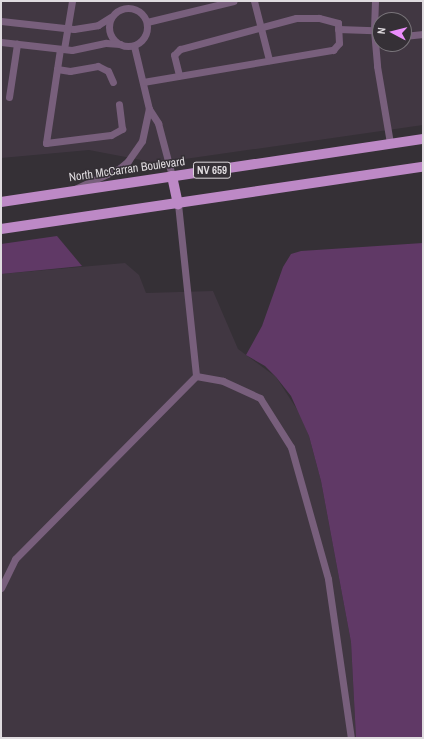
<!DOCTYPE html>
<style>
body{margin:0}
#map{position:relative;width:424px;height:739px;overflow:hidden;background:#353036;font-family:"Archivo Narrow",sans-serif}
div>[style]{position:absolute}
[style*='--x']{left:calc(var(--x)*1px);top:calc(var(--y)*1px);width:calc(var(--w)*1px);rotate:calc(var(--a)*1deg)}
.built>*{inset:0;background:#413742}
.green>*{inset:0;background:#603966}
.lane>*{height:7px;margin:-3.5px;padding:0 3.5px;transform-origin:3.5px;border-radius:3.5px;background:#785f7c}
.lane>.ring{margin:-3.5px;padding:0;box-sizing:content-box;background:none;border:7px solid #785f7c;border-radius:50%}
.primary>*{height:10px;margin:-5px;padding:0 5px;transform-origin:5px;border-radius:5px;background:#bd89c6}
span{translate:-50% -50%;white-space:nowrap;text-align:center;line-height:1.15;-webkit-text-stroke:3px #353036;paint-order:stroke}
.shield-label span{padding:1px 3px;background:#353036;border:1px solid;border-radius:3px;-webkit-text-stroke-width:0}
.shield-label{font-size:11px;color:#dfdbdf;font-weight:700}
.street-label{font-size:12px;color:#dfdbdf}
.frame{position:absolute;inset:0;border:2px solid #dfdbdf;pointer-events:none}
.north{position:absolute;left:372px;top:12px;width:40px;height:40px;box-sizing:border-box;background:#353036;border:1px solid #79747a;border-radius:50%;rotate:277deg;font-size:11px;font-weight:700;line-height:16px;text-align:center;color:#dfdbdf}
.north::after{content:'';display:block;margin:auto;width:14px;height:18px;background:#eb8dfc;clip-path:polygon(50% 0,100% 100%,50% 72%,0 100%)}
</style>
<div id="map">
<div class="built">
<div style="clip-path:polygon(evenodd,1px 1px,423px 1px,423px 125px,157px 163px,89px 150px,1px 158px,1px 1px,380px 20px,404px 20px,404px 44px,380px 44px,380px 20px)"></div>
<div style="clip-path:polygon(125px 263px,139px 275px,146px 293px,213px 291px,238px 349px,276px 377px,300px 414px,309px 436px,321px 481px,351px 642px,356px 738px,1px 738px,1px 274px)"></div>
</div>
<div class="green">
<div style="clip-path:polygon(57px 236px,82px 266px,1px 274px,1px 244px)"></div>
<div style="clip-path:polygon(423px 243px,423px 738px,356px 738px,351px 642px,321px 481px,309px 436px,291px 396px,276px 377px,265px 366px,246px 355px,262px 326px,283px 267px,291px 254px,301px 251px)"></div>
</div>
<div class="lane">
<div style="--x:254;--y:1;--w:61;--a:75.7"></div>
<div style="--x:375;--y:1;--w:29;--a:92"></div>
<div style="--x:374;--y:30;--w:36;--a:85"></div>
<div style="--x:377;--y:66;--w:78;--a:80.4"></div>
<div class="ring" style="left:109px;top:8px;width:31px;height:31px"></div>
<div style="--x:1;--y:21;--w:73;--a:6.3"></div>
<div style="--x:74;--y:29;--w:24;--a:-9"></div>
<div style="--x:98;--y:25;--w:15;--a:-32"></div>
<div style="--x:147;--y:22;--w:89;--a:-13.6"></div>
<div style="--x:338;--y:29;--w:36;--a:2"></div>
<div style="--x:404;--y:36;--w:19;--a:-6"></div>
<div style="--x:1;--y:42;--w:71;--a:6.4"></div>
<div style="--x:72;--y:50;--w:35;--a:-12"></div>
<div style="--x:106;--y:43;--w:14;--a:4"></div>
<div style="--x:134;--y:46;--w:65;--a:76.6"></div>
<div style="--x:149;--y:109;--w:17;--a:57"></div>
<div style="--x:158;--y:123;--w:55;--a:75.2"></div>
<div style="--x:60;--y:49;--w:95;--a:98.5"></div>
<div style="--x:46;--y:143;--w:65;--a:-7"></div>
<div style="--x:111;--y:135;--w:13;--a:-29"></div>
<div style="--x:122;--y:129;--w:25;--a:-97"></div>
<div style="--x:64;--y:49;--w:49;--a:-80.5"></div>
<div style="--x:57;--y:69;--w:13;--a:9"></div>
<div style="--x:70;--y:71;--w:28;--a:-10"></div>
<div style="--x:98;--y:66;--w:11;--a:27"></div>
<div style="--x:108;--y:71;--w:12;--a:66"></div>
<div style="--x:143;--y:82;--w:193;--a:-9.6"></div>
<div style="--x:333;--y:50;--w:9;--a:-49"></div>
<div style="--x:339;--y:43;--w:20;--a:-93"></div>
<div style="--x:338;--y:23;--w:20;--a:-165"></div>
<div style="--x:319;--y:18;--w:23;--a:180"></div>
<div style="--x:296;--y:18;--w:120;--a:165"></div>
<div style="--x:180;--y:49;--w:8;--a:135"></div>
<div style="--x:174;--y:55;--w:21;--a:76"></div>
<div style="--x:9;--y:97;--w:54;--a:-81.4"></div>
<div style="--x:77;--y:188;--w:47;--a:-24.9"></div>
<div style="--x:120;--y:168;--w:11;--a:-41"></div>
<div style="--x:128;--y:161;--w:24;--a:-55"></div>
<div style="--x:142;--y:141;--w:33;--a:-78"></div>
<div style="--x:178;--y:204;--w:173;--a:84"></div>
<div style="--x:196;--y:376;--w:27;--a:10"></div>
<div style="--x:223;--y:381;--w:41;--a:24.7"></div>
<div style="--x:260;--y:398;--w:58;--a:57.7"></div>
<div style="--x:291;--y:447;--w:137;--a:74.3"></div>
<div style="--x:328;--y:579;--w:161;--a:81.8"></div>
<div style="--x:1;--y:588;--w:32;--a:-64"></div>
<div style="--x:15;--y:559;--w:257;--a:-45.3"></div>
</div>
<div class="primary">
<div style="--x:172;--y:176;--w:29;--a:78"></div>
<div style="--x:1;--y:202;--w:427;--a:-8.5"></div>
<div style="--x:1;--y:229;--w:427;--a:-8.4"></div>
</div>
<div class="shield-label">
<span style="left:212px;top:170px">NV 659</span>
</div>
<div class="street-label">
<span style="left:127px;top:170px;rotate:-8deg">North McCarran Boulevard</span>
</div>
<div class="frame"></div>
<div class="north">N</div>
</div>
